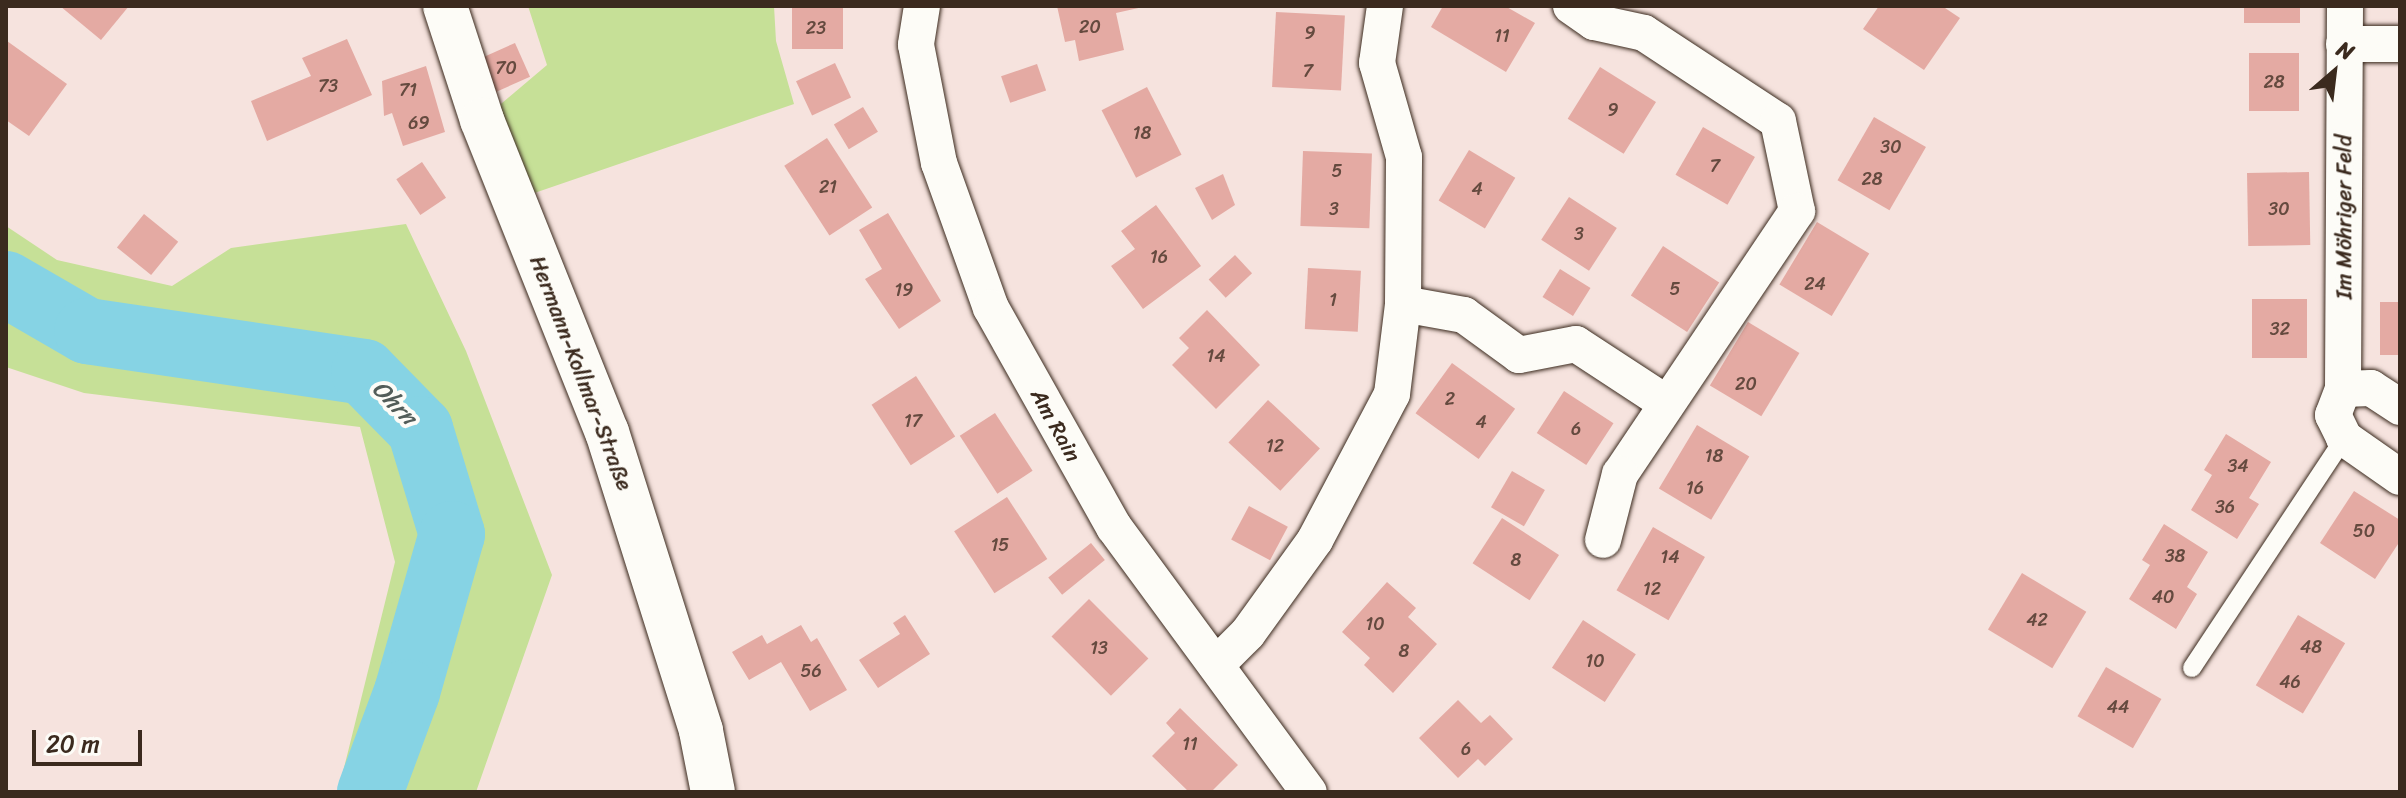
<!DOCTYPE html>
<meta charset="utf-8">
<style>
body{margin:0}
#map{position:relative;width:2406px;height:798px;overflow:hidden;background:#f6e3de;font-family:Sriracha,sans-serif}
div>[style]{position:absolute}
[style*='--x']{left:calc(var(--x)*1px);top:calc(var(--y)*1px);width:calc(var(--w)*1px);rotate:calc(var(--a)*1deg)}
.green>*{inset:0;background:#c6e097}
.river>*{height:66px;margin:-33px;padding:0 33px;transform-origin:33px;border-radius:33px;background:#86d3e4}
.building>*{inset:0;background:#e4aaa3;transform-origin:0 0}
.roads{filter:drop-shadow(0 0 2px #3b2a1e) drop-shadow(0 0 2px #3b2a1e)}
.service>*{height:18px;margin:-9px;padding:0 9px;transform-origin:9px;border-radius:9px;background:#fdfcf7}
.minor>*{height:36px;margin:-18px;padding:0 18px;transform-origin:18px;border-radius:18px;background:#fdfcf7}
.tertiary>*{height:44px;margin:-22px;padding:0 22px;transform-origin:22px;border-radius:22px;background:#fdfcf7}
span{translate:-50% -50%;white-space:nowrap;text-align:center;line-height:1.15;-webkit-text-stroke:8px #fdfcf7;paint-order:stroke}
.number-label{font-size:18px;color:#654a3f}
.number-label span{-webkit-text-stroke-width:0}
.street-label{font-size:22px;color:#3b2a1e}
.water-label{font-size:24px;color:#525d59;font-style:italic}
.frame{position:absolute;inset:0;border:8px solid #3b2a1e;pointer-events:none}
.north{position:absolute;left:2294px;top:32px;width:80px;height:80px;-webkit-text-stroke:6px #fdfcf7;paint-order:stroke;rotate:28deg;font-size:22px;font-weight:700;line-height:32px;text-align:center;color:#3b2a1e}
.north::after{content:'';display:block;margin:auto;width:28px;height:36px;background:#3b2a1e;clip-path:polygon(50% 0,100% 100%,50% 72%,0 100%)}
.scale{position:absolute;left:32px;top:730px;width:110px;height:36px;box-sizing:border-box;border:4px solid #3b2a1e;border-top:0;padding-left:10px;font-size:24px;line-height:28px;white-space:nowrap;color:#3b2a1e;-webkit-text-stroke:6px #fdfcf7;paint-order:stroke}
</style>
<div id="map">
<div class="green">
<div style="clip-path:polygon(528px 6px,774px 6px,776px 41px,794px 104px,514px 200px,482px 120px,547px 65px)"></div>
<div style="clip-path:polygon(406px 224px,466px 351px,552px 575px,476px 792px,338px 792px,395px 562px,360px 427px,84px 393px,6px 367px,6px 226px,57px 260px,172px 286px,231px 248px)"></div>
</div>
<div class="river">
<div style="--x:6;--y:284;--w:94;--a:30.1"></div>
<div style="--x:87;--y:331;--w:280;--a:8.4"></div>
<div style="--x:364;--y:372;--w:80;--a:45.5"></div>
<div style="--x:420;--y:429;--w:110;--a:73.1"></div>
<div style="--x:452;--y:534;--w:164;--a:105.9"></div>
<div style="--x:407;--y:692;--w:107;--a:110.3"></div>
</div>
<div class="building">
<div style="clip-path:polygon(60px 6px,129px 6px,101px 40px)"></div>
<div style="left:792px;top:6px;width:51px;height:43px"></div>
<div style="clip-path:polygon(1057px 6px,1142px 6px,1143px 7px,1116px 13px,1124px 50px,1079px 61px,1075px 40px,1065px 42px)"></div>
<div style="clip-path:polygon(1443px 6px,1505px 6px,1535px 23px,1506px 72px,1431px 27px)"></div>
<div style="clip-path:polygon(1879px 6px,1942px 6px,1960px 18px,1924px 70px,1863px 29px)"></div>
<div style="left:2244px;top:6px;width:56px;height:17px"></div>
<div style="left:1276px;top:12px;width:69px;height:75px;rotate:3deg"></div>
<div style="clip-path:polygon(347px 39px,372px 95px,267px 141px,251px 101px,311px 76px,302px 58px)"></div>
<div style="clip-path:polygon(7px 41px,67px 84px,29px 136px,6px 120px)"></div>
<div style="left:515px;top:43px;width:37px;height:38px;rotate:66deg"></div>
<div style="left:2249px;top:53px;width:50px;height:58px"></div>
<div style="left:835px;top:63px;width:38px;height:43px;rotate:65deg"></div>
<div style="left:1037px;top:64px;width:28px;height:38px;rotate:71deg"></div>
<div style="clip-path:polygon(426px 66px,445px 132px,403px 146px,392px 113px,384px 116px,382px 81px)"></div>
<div style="left:1600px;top:67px;width:66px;height:61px;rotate:32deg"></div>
<div style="left:1147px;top:87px;width:76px;height:51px;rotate:63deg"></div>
<div style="left:863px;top:107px;width:29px;height:34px;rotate:59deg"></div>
<div style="left:1874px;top:117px;width:60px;height:73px;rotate:30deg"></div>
<div style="left:1703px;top:127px;width:60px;height:55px;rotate:30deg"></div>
<div style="left:827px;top:138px;width:83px;height:51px;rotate:57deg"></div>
<div style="left:1469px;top:150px;width:54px;height:59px;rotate:31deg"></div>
<div style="left:1303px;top:151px;width:69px;height:75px;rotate:2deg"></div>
<div style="left:422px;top:162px;width:43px;height:31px;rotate:56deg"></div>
<div style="left:2309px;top:172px;width:73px;height:62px;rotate:89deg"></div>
<div style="clip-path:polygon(1223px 174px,1235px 205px,1212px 220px,1195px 188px)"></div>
<div style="left:1569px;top:197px;width:57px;height:51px;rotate:33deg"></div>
<div style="clip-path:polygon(1156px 205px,1201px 266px,1143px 309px,1111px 266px,1135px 249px,1121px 231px)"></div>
<div style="clip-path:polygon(888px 213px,941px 301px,899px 329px,865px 279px,882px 269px,859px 230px)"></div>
<div style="left:144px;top:214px;width:44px;height:43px;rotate:39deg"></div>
<div style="left:1817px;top:222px;width:61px;height:73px;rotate:31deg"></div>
<div style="left:1663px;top:246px;width:67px;height:59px;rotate:33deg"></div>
<div style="left:1235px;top:255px;width:25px;height:36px;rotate:47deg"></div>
<div style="left:1308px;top:268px;width:53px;height:61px;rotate:3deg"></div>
<div style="left:1560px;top:269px;width:36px;height:33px;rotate:32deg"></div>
<div style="left:2252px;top:299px;width:55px;height:59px"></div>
<div style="left:2380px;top:302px;width:20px;height:53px"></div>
<div style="clip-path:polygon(1207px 310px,1260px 365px,1216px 409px,1172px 365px,1189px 348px,1179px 338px)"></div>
<div style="left:1748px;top:322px;width:60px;height:74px;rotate:31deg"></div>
<div style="left:1452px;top:363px;width:78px;height:62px;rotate:36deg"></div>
<div style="left:916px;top:376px;width:72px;height:53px;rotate:57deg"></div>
<div style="left:1564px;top:391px;width:59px;height:50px;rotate:33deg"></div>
<div style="left:1268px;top:400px;width:71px;height:58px;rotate:43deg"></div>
<div style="left:995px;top:413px;width:69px;height:42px;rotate:57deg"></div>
<div style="left:1697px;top:425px;width:61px;height:74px;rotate:31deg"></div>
<div style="clip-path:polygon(2226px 434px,2271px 462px,2249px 498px,2259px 504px,2237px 539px,2191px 510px,2212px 475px,2204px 470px)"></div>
<div style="left:1512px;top:471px;width:38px;height:42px;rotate:30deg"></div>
<div style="clip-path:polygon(2354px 491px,2400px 520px,2400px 541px,2375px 579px,2320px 543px)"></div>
<div style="left:1007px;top:497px;width:74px;height:63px;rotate:57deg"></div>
<div style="left:1249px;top:506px;width:44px;height:38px;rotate:28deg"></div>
<div style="left:1502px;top:518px;width:68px;height:54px;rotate:33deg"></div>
<div style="clip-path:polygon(2164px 524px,2208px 552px,2187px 587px,2197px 594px,2176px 629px,2129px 599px,2150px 565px,2142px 560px)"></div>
<div style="left:1653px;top:527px;width:60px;height:73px;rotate:30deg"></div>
<div style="left:1091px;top:543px;width:22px;height:55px;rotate:51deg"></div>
<div style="left:2022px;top:573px;width:75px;height:66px;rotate:31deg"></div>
<div style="clip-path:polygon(1387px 582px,1416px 608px,1408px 617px,1437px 644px,1393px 693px,1364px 665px,1370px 658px,1342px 632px)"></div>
<div style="left:1089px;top:599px;width:84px;height:53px;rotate:45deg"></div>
<div style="clip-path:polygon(905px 615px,930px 654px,878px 688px,859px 660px,900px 634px,893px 623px)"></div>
<div style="left:2298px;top:615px;width:55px;height:82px;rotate:31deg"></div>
<div style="left:1583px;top:620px;width:63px;height:57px;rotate:33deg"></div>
<div style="clip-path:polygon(801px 625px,811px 642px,817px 638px,847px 690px,810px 711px,781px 662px,749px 680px,732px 652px,762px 635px,767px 644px)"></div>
<div style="left:2106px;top:667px;width:64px;height:57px;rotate:30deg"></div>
<div style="clip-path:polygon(1458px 700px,1481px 723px,1490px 715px,1513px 739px,1485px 766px,1478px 759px,1458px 778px,1419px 738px)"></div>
<div style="clip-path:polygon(1180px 708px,1238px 765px,1211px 792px,1189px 792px,1152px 756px,1175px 733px,1166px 723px)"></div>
</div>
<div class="roads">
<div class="service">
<div style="--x:2192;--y:668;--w:276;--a:-56.5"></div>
</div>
<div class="minor">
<div style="--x:922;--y:6;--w:39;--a:99"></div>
<div style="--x:916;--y:45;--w:120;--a:79"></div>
<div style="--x:939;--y:163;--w:154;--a:70.3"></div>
<div style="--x:991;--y:308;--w:251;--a:60.7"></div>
<div style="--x:1114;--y:527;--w:329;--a:53.7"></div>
<div style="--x:1571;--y:6;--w:28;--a:35"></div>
<div style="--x:1594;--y:22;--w:51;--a:12.4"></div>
<div style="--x:1644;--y:33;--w:160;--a:33.3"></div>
<div style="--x:1778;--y:121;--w:92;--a:78.1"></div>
<div style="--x:1797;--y:211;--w:317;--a:123.9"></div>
<div style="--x:1620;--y:474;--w:68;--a:104.4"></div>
<div style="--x:2345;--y:6;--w:383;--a:90.3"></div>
<div style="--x:2343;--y:389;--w:28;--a:111"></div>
<div style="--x:2333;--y:415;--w:25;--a:64"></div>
<div style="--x:2344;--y:438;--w:68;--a:34.9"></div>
<div style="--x:2344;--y:44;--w:56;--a:0"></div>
<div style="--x:1403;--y:304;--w:62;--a:10.2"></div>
<div style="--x:1464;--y:315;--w:68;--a:36"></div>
<div style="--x:1519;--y:355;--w:58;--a:-10.9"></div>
<div style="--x:1576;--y:344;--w:108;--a:33.2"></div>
<div style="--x:2343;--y:389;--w:28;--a:-2"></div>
<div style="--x:2371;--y:388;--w:35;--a:33"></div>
<div style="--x:1216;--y:665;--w:45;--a:-45"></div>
<div style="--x:1248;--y:633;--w:115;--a:-54.2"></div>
<div style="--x:1315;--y:540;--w:165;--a:-62.2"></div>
<div style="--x:1392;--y:394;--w:91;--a:-83"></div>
<div style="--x:1403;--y:304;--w:147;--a:-89.6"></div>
<div style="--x:1404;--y:157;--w:98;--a:-106"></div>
<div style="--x:1377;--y:63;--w:58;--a:-82"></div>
</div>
<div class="tertiary">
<div style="--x:445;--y:6;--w:120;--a:72"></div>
<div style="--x:482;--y:120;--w:336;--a:68.2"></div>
<div style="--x:607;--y:432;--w:313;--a:72.5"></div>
<div style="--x:701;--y:731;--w:62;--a:78.9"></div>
</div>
</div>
<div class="number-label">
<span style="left:1090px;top:27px">20</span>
<span style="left:816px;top:28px">23</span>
<span style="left:1310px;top:33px">9</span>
<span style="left:1502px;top:36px">11</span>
<span style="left:506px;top:68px">70</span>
<span style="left:1308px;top:71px">7</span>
<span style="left:2274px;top:82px">28</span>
<span style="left:328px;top:86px">73</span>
<span style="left:408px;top:90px">71</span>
<span style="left:1613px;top:110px">9</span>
<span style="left:419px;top:123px">69</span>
<span style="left:1142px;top:133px">18</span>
<span style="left:1891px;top:147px">30</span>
<span style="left:1715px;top:166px">7</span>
<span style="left:1337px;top:171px">5</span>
<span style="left:1872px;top:179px">28</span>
<span style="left:828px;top:187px">21</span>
<span style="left:1477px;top:189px">4</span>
<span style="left:1334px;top:209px">3</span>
<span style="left:2279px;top:209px">30</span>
<span style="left:1579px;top:234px">3</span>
<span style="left:1159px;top:257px">16</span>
<span style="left:1815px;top:284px">24</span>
<span style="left:1675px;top:289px">5</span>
<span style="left:904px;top:290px">19</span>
<span style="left:1333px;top:300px">1</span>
<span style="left:2280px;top:329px">32</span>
<span style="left:1216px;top:356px">14</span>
<span style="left:1746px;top:384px">20</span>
<span style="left:1450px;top:399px">2</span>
<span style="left:913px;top:421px">17</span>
<span style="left:1481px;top:422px">4</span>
<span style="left:1576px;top:429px">6</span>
<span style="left:1275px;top:446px">12</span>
<span style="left:1714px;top:456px">18</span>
<span style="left:2238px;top:466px">34</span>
<span style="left:1695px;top:488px">16</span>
<span style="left:2225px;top:507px">36</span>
<span style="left:2364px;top:531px">50</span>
<span style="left:1000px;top:545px">15</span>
<span style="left:2175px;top:556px">38</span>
<span style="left:1670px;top:557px">14</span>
<span style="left:1516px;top:560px">8</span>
<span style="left:1652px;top:589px">12</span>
<span style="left:2163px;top:597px">40</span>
<span style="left:2037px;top:620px">42</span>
<span style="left:1375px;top:624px">10</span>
<span style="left:2311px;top:647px">48</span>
<span style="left:1099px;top:648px">13</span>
<span style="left:1404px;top:651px">8</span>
<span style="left:1595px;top:661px">10</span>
<span style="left:811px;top:671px">56</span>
<span style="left:2290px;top:682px">46</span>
<span style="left:2118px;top:707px">44</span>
<span style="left:1190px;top:744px">11</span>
<span style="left:1466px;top:749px">6</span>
</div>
<div class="street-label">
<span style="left:2344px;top:217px;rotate:-90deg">Im Möhriger Feld</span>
<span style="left:581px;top:373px;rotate:69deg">Hermann-Kollmar-Straße</span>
<span style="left:1056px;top:425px;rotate:61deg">Am Rain</span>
</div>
<div class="water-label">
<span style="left:394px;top:403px;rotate:46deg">Ohrn</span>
</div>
<div class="frame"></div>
<div class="north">N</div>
<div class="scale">20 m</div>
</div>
